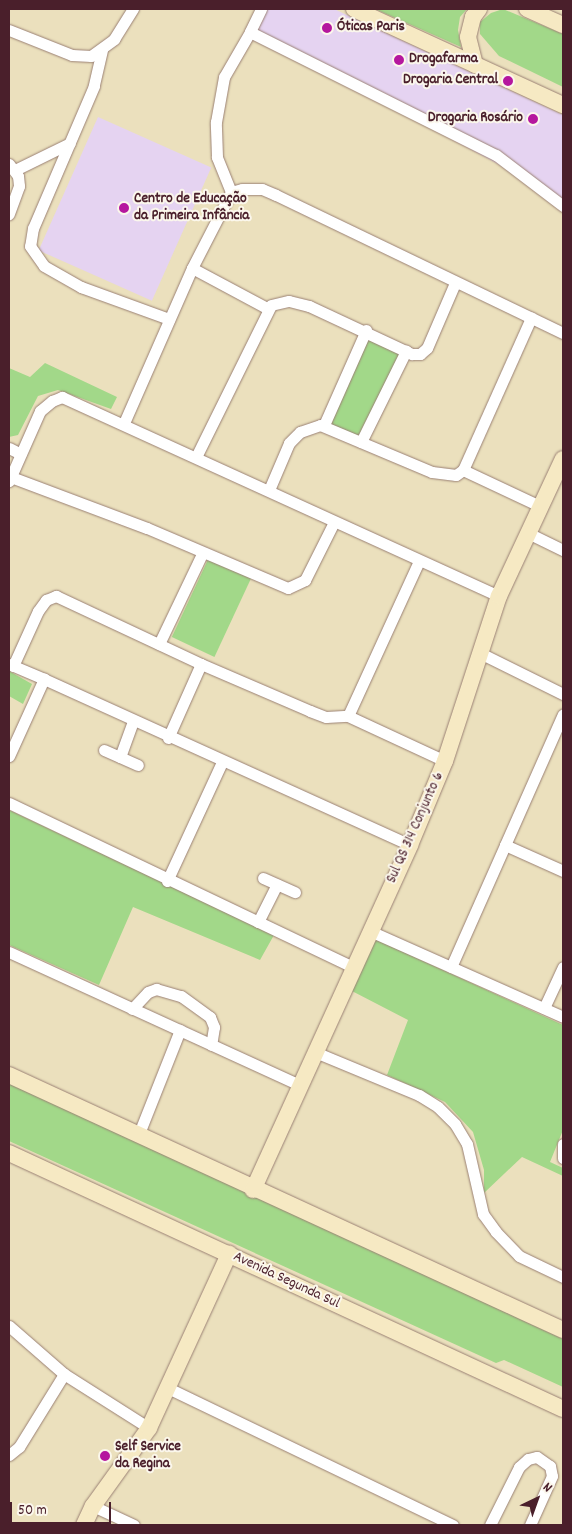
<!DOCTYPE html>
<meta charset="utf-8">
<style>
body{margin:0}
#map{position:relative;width:572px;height:1534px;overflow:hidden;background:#ebe0bd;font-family:Dekko,sans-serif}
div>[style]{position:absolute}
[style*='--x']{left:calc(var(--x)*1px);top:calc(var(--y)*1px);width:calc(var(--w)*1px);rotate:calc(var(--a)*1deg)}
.built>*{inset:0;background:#e5d3f1;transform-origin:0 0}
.green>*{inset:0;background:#a2d889;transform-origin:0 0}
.roads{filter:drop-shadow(0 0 1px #9a8074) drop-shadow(0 0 1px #9a8074)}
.street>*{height:11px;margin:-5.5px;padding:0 5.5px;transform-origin:5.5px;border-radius:5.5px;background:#fff}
.secondary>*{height:16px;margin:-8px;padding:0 8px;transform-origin:8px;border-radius:8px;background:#f6e9c3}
.dots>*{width:14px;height:14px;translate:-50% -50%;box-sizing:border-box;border:2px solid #fbf7ec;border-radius:50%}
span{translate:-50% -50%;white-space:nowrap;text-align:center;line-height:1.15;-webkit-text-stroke:4px #fbf7ec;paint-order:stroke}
.poi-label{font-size:15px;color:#4a1f2b;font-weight:700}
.left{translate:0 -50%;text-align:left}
.right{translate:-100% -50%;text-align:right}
.street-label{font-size:15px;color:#4a1f2b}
.frame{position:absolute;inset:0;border:10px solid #4a1f2b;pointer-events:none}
.north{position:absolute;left:512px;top:1474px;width:50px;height:50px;-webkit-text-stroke:4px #fbf7ec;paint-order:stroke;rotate:42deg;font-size:14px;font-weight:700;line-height:20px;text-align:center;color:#4a1f2b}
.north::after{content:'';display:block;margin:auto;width:18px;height:22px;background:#4a1f2b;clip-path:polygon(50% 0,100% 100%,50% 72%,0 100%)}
.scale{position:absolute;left:10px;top:1502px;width:101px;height:22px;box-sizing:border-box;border:2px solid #4a1f2b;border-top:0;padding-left:6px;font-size:15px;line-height:18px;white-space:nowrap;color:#4a1f2b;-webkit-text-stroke:4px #fbf7ec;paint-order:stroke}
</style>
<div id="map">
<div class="built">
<div style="clip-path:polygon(264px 9px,334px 9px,563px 115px,563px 199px,252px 32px)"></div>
<div style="left:98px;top:117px;width:124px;height:146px;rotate:24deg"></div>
</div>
<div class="green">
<div style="clip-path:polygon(375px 9px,467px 9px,460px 17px,458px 30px,461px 47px)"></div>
<div style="clip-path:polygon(503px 9px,563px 34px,563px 87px,499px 56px,480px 34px,480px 22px,491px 13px)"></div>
<div style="clip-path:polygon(368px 333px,405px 352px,360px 439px,328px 423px)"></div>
<div style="clip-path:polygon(45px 363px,117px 397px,111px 409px,58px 390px,38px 396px,18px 435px,9px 437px,9px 368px,30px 377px)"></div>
<div style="left:212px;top:551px;width:47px;height:95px;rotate:25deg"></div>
<div style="clip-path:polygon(9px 671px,32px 684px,23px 704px,9px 696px)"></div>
<div style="clip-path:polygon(9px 810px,274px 935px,260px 960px,133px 907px,99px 985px,9px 945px)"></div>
<div style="clip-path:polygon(375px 939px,563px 1025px,563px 1130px,550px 1162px,563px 1168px,563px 1176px,522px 1157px,484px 1193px,484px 1170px,473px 1132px,445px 1102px,387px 1075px,408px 1020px,350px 990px)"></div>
<div style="clip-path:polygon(9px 1081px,563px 1339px,563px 1387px,504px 1360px,496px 1363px,9px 1141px)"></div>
</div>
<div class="roads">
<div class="street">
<div style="--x:261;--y:9;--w:25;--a:116"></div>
<div style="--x:250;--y:32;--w:275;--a:26.6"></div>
<div style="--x:496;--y:155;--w:84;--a:37.3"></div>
<div style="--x:9;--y:30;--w:68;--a:21.6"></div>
<div style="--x:72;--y:55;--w:19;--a:3"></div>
<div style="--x:91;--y:56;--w:29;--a:-36"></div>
<div style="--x:114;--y:39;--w:36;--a:-58"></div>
<div style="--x:102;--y:50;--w:37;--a:103"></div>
<div style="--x:94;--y:86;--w:155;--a:113.2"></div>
<div style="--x:33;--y:228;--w:18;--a:99"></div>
<div style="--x:30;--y:246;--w:24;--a:55"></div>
<div style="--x:44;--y:266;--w:43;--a:29.6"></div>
<div style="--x:81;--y:287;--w:94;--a:20"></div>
<div style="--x:9;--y:164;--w:15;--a:53"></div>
<div style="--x:18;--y:176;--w:10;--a:84"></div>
<div style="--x:19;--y:186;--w:30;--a:110"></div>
<div style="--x:15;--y:170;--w:61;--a:-26.1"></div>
<div style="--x:231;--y:192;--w:38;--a:-112"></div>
<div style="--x:217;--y:157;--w:35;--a:-92"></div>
<div style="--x:216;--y:122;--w:46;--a:-79.9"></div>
<div style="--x:224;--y:77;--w:52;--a:-60"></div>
<div style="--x:192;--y:268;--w:85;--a:28.1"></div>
<div style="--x:124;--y:423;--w:169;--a:-66.3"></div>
<div style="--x:192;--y:268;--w:85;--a:-62.8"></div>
<div style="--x:231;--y:192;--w:11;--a:-15"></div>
<div style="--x:242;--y:189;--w:20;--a:0"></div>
<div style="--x:262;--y:189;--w:15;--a:23"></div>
<div style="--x:276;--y:195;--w:318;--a:25.7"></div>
<div style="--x:324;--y:425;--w:104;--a:-66.1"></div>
<div style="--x:361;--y:442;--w:102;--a:-63.7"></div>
<div style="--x:9;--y:448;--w:13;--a:27"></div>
<div style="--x:196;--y:457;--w:169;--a:-63.7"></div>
<div style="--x:271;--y:305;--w:18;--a:-13"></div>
<div style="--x:289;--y:301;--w:21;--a:14"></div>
<div style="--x:309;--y:306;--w:114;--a:25"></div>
<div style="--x:412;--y:354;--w:8;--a:0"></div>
<div style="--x:420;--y:354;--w:9;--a:-41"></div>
<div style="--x:427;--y:348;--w:71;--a:-66.7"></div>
<div style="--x:463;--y:470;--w:87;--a:25.1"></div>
<div style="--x:11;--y:477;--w:145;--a:20.6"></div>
<div style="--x:147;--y:528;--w:153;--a:23.1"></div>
<div style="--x:288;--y:588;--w:19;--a:-25"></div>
<div style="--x:305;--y:580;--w:65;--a:-63.4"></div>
<div style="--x:9;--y:481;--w:77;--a:-66.1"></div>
<div style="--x:40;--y:411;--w:16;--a:-40"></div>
<div style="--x:52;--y:401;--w:11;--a:-22"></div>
<div style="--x:62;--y:397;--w:480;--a:24.5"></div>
<div style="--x:269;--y:490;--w:51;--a:-66.9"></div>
<div style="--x:289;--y:443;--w:16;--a:-45"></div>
<div style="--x:300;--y:432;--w:21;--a:-19"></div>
<div style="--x:320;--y:425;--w:121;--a:22.8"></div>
<div style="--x:432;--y:472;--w:24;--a:7"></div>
<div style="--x:456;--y:475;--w:9;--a:-36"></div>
<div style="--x:463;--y:470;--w:167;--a:-65.9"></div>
<div style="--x:530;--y:534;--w:37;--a:26"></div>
<div style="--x:159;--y:644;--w:100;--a:-64.5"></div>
<div style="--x:480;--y:653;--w:93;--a:26.3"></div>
<div style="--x:9;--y:664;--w:38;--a:23"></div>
<div style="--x:13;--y:666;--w:60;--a:-65.6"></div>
<div style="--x:38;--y:611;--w:14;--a:-54"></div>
<div style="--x:46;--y:600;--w:11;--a:-22"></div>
<div style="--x:56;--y:596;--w:160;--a:25.1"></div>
<div style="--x:201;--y:664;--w:119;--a:23.3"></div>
<div style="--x:310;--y:711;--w:17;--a:21"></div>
<div style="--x:326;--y:717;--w:22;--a:-3"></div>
<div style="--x:348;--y:716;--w:170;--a:-65.4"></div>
<div style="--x:348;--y:716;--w:107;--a:24.9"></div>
<div style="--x:168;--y:738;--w:81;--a:-66"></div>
<div style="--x:104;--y:750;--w:37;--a:24"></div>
<div style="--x:9;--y:756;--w:85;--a:-65.6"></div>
<div style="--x:44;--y:679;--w:402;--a:24.4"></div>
<div style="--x:120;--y:757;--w:37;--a:-70"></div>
<div style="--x:9;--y:803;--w:381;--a:25.5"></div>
<div style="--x:505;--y:845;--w:143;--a:-66.1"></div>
<div style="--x:263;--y:878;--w:35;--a:24"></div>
<div style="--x:167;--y:881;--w:131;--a:-65.2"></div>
<div style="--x:258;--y:922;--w:42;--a:-63.4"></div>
<div style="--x:370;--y:931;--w:211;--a:24"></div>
<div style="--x:9;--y:952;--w:319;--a:24.6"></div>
<div style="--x:451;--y:967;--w:133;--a:-66.1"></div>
<div style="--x:505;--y:845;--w:64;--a:24.1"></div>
<div style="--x:544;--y:1008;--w:45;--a:-65.1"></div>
<div style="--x:132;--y:1009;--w:23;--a:-47"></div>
<div style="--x:148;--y:992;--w:9;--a:-21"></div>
<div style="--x:156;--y:989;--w:26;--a:16"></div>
<div style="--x:181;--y:996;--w:36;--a:36"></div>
<div style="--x:210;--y:1017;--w:11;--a:68"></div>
<div style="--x:214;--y:1027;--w:18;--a:99"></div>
<div style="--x:315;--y:1052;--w:113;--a:22.5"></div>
<div style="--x:419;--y:1095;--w:22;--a:32"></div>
<div style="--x:438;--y:1107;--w:24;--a:45"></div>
<div style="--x:455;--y:1124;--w:23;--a:59"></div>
<div style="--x:467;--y:1144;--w:72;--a:77.1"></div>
<div style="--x:483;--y:1214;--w:22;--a:54"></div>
<div style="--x:496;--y:1232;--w:33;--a:46"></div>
<div style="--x:519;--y:1256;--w:49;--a:25.5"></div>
<div style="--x:138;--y:1136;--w:114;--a:-68.4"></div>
<div style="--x:563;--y:1144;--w:14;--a:90"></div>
<div style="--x:9;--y:1326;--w:73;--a:41.1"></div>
<div style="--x:170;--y:1389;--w:314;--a:25.7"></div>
<div style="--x:9;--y:1455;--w:13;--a:-39"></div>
<div style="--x:19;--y:1447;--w:86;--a:-58.3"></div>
<div style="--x:64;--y:1374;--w:101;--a:32.4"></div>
<div style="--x:93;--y:1506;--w:45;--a:24.9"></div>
<div style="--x:490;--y:1525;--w:65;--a:-63.4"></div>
<div style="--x:519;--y:1467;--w:12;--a:-42"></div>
<div style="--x:528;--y:1459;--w:9;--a:-13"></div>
<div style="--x:537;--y:1457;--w:16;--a:35"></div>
<div style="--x:550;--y:1466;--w:10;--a:79"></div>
<div style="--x:552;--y:1476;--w:54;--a:114.2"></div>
</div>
<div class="secondary">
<div style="--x:354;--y:9;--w:230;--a:24.7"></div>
<div style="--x:527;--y:9;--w:39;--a:24"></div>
<div style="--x:475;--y:65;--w:29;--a:-104"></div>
<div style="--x:468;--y:37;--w:21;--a:-76"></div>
<div style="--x:473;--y:17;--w:10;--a:-53"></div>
<div style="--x:9;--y:1075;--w:610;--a:24.72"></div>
<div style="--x:9;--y:1153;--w:610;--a:24.8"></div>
<div style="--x:253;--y:1190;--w:379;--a:-65.5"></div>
<div style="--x:410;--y:845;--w:91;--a:-67.4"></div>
<div style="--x:445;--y:761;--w:174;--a:-71.9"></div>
<div style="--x:499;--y:596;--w:151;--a:-65"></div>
<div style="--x:84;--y:1525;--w:21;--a:-65"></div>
<div style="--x:93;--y:1506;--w:96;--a:-54.3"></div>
<div style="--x:149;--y:1428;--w:192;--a:-65.3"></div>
</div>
</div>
<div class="dots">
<div style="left:327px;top:28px;background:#b5179e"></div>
<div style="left:399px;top:60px;background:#b5179e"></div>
<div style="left:508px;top:81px;background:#b5179e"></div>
<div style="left:533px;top:119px;background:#b5179e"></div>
<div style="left:124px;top:208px;background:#b5179e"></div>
<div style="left:105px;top:1456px;background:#b5179e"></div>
</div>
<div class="poi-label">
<span class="left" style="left:337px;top:28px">Óticas Paris</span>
<span class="left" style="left:409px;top:60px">Drogafarma</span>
<span class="right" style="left:498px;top:81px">Drogaria Central</span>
<span class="right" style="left:523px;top:119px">Drogaria Rosário</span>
<span class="left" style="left:134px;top:208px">Centro de Educação<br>da Primeira Infância</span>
<span class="left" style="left:115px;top:1456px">Self Service<br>da Regina</span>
</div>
<div class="street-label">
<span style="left:416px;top:828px;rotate:-66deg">Sul QS 314 Conjunto 6</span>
<span style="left:286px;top:1281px;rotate:25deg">Avenida Segunda Sul</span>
</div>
<div class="frame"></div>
<div class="north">N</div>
<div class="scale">50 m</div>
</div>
